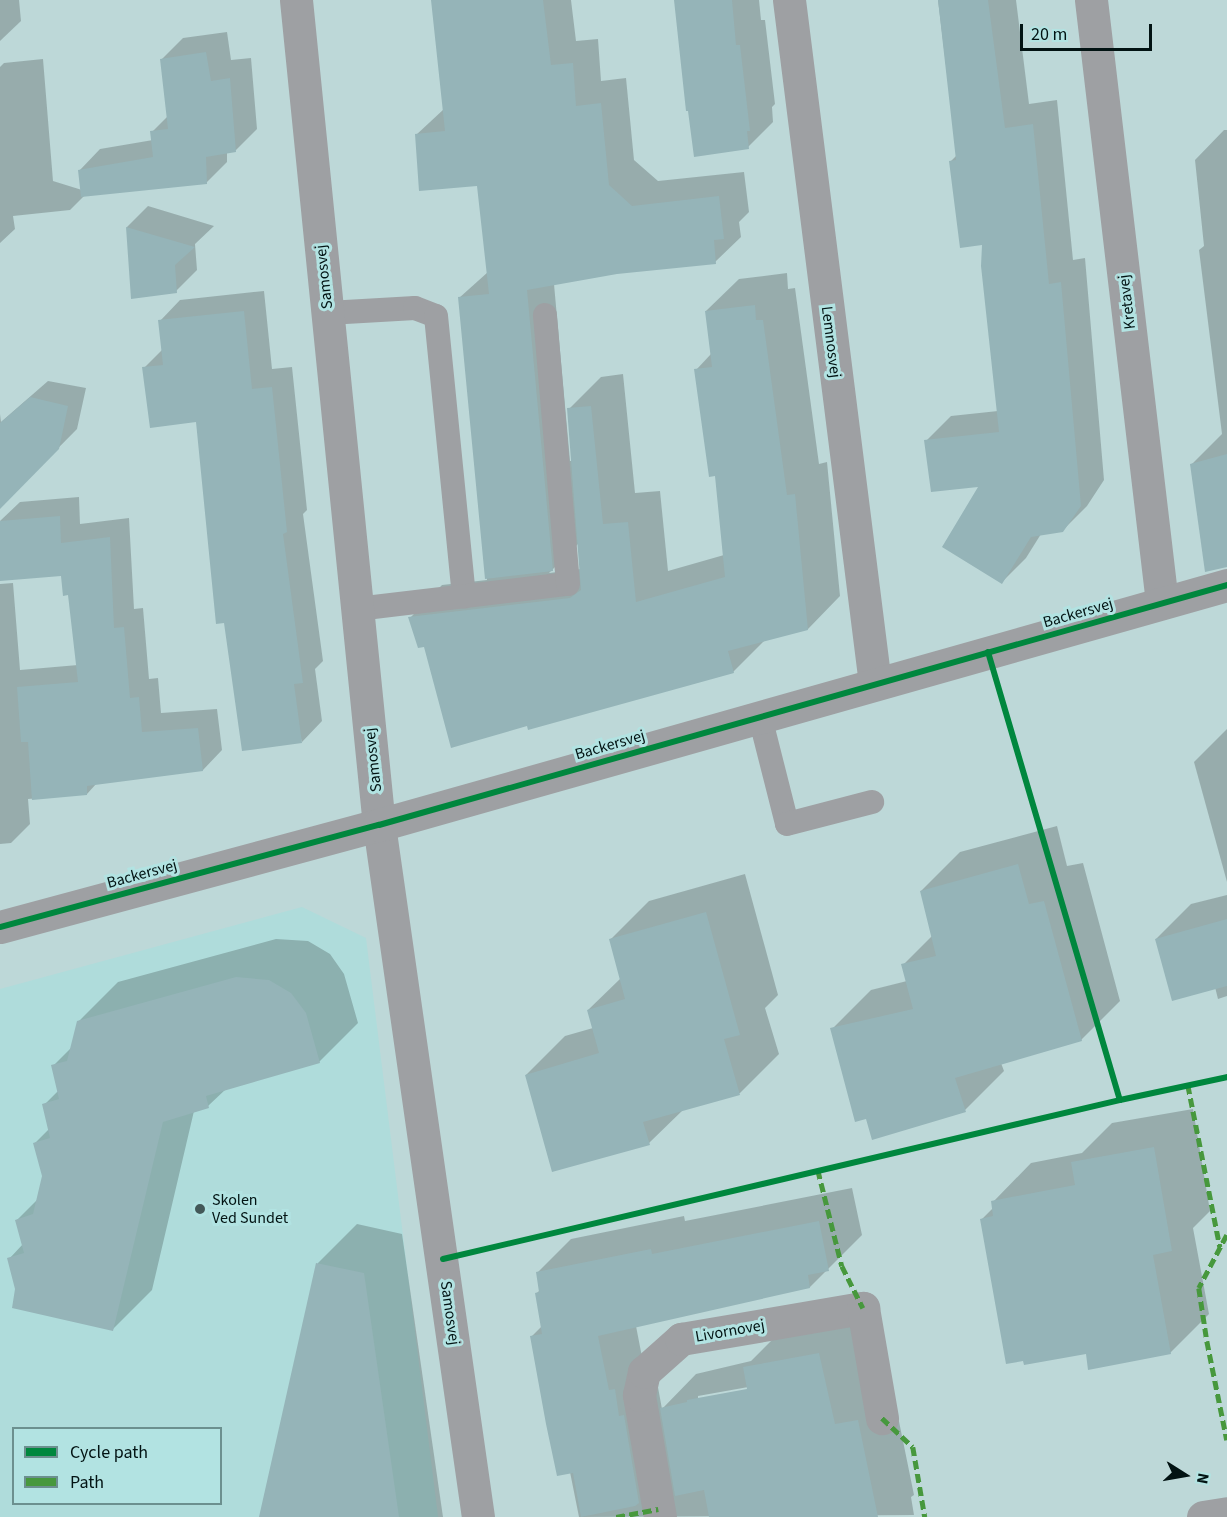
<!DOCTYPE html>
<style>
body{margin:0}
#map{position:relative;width:1227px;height:1517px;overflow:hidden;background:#bdd8d8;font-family:"Source Sans 3",sans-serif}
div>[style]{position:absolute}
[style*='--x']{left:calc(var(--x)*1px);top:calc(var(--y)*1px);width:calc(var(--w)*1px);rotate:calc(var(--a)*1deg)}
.built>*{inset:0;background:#afdcdb}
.shadow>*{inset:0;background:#0003}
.building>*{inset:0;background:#95b4b8}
.service>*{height:24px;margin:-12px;padding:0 12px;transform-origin:12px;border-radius:12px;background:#9ea0a3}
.minor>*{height:33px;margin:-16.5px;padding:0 16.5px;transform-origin:16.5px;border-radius:16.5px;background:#9ea0a3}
.tertiary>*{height:33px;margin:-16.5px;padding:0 16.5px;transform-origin:16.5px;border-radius:16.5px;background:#9ea0a3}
.quiet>*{height:4.5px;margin-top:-2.25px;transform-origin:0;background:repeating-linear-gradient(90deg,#47983d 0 9px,transparent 0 13.5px)}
.cycleway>*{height:6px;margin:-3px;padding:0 3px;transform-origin:3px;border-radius:3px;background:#00873e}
.dots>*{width:16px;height:16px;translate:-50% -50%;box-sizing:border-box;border:3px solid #b2e3e2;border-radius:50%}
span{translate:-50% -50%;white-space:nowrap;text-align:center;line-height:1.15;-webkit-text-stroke:6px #b2e3e2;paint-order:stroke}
.street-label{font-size:16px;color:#021313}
.poi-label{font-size:16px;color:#021313}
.left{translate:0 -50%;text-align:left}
.legend{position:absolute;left:12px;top:1427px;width:210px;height:78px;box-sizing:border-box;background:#b2e3e2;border:2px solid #6c908f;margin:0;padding:8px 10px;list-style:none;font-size:18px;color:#021313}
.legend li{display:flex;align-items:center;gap:12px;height:30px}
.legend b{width:30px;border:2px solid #6c908f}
.north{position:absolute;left:1155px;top:1445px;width:60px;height:60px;-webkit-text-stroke:4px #b2e3e2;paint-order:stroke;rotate:101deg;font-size:16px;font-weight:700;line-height:24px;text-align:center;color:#021313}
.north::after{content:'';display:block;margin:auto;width:21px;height:27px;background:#021313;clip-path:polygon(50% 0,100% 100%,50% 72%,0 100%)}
.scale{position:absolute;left:1020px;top:24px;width:132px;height:27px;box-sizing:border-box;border:3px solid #021313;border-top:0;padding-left:8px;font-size:18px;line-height:21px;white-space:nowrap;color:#021313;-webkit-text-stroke:4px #b2e3e2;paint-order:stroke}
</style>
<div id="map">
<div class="built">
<div style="clip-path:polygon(evenodd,302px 907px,366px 938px,438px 1517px,0 1517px,0 989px,302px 907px,14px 1428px,220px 1428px,220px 1504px,14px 1504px,14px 1428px)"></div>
</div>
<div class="shadow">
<div style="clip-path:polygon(0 0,19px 0,21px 21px,0 41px)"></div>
<div style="clip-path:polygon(evenodd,432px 0,571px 0,576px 41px,598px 39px,601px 81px,626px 78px,634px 160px,658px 181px,744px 172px,749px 212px,739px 222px,741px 237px,715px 262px,617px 273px,554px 284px,570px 461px,573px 461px,569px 409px,601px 377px,623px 374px,635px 493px,660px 491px,668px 571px,724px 555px,717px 474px,696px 370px,711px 354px,706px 311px,739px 279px,787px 273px,788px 289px,795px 288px,819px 464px,827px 462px,840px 596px,808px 629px,765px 640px,733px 672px,528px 724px,425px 645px,410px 618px,442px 585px,487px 580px,459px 298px,488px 272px,478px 184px,416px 135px,444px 109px,432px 0,579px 543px,581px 569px,549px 573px,579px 543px)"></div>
<div style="clip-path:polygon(675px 0,759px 0,761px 20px,765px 20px,775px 104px,772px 107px,773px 122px,748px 147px)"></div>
<div style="clip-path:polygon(938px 0,1016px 0,1029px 104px,1057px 100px,1073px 260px,1085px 258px,1104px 480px,1087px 506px,1062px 531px,1041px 534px,1026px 558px,1002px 582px,981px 486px,926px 441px,951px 416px,998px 411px,983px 243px,950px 162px,957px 155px)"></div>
<div style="clip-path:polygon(227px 32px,231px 60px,251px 58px,257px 129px,236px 150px,227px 152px,227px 162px,206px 183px,85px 195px,70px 210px,13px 216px,15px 229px,0 243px,0 67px,4px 63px,43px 59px,53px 181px,82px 190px,79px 171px,100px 149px,153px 140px,152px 132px,168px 116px,162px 59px,183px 38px)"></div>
<div style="clip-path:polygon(1224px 130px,1227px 130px,1227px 524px,1192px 464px,1222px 434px,1199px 250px,1204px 246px,1195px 160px)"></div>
<div style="clip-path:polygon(148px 206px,214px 226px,195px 244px,197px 270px,176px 291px,132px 297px,127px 227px)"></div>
<div style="clip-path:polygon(264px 291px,272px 369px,292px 367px,307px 510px,303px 514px,323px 661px,315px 669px,322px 721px,302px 742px,197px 421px,144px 368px,163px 349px,160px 321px,180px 300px)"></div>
<div style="clip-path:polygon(48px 381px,86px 388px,77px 429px,0 507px,0 414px,1px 422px)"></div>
<div style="clip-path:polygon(79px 497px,80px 524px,129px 518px,134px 609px,143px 608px,149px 679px,158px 678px,161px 713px,217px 709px,222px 750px,203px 770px,97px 783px,87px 794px,28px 799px,30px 824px,11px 843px,0 844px,0 584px,13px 583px,20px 670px,78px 665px,70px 594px,63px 575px,0 580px,0 521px,20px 502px)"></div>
<div style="clip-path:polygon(1227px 729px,1227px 882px,1194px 762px)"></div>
<div style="clip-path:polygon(1057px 826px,1067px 866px,1083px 863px,1120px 1001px,1081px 1040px,1001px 1063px,1004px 1071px,965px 1110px,867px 1117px,832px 1029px,871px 990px,907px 981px,903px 965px,933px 935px,921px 891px,960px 852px)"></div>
<div style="clip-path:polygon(745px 874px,778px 995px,765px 1008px,779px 1054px,740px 1093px,684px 1109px,649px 1143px,526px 1075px,565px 1036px,593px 1028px,588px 1010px,621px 978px,610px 940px,649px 901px)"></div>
<div style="clip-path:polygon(1227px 895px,1227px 996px,1218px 999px,1215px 987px,1156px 939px,1191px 904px)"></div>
<div style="clip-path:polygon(276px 939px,308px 941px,330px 954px,344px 974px,358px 1023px,319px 1062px,226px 1089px,208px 1106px,194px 1111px,152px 1290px,113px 1329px,17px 1289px,9px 1259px,23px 1244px,17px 1220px,38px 1199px,43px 1176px,35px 1143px,49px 1129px,44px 1105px,59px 1090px,53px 1066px,72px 1047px,79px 1021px,118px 982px)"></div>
<div style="clip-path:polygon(1193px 1109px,1210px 1211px,1193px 1228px,1209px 1314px,1170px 1353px,1087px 1352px,982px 1219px,993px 1208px,993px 1202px,1031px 1163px,1082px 1153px,1112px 1123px)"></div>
<div style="clip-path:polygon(evenodd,852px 1188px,862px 1235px,810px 1287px,636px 1326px,642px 1357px,657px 1382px,662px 1409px,696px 1374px,751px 1361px,779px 1333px,853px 1320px,892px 1387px,914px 1495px,911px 1497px,914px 1515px,579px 1517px,570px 1472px,532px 1336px,542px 1326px,536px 1294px,540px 1290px,537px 1273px,571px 1239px,684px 1216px,685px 1221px,852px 1188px,754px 1386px,754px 1389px,698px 1399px,698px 1396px,754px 1386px)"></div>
<div style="clip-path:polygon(357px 1224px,402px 1234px,443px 1517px,261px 1517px,318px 1263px)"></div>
</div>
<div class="building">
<div style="clip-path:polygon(431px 0,543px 0,551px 65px,573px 63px,576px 106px,601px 103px,609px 185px,632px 206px,719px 196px,724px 239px,714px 240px,716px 264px,617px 274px,527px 290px,553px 571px,485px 579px,458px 297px,489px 294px,477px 186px,419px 191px,415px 134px,445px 131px)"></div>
<div style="clip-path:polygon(674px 0,732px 0,736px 45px,740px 45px,750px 131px,747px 131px,749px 149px,694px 157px,688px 111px,686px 111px)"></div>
<div style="clip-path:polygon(938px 0,988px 0,1005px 128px,1033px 124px,1049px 284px,1061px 282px,1081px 506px,1063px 532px,1031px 537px,1002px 584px,942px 547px,978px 487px,931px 492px,924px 440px,999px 432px,981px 266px,982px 245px,960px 248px,949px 161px,956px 160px)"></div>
<div style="clip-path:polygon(206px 52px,211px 81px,230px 78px,236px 152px,206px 157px,207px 184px,81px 197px,78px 170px,153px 157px,150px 131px,168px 129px,160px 59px)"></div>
<div style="clip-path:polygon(126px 227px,195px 247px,175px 265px,177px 293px,131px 299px)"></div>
<div style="clip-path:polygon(755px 305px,756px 320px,763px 320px,787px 495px,795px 494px,808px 630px,728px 651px,734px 673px,528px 730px,527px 726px,451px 748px,424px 647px,418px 648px,408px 617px,570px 598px,581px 590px,567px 408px,591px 406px,603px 524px,628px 522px,636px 602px,725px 577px,715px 476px,709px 477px,694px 369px,712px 367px,705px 311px)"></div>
<div style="clip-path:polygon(244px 311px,252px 389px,272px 387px,287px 532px,283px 534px,303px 683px,294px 684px,302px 743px,242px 751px,224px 623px,216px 624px,196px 422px,150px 428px,142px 367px,163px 365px,158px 320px)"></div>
<div style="clip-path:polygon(30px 397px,68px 406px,59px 449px,0 509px,0 423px)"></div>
<div style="clip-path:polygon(1227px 454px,1227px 567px,1205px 572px,1190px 464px)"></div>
<div style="clip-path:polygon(60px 516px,61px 543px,110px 537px,114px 628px,124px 627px,130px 698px,139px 697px,142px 732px,198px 728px,203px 771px,87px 786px,87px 795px,32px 800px,28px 742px,21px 742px,17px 687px,78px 682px,68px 595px,63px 596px,61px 576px,0 581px,0 521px)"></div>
<div style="clip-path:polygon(1018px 864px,1029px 904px,1044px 901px,1082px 1041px,955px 1078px,966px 1112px,872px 1140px,866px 1119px,855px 1122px,830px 1028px,913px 1009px,901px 964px,936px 956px,920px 891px)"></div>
<div style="clip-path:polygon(706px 912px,740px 1035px,724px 1039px,740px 1095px,643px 1122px,650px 1145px,552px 1172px,525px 1075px,599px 1053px,587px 1010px,625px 999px,609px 939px)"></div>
<div style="clip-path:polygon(1227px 919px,1227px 986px,1172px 1001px,1155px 939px)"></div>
<div style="clip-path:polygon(236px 977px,269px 980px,291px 993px,306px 1013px,320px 1063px,206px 1096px,209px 1108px,163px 1122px,113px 1331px,12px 1308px,15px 1289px,7px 1258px,24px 1253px,15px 1220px,33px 1214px,42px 1176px,33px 1143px,50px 1138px,42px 1104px,59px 1099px,51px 1065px,67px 1061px,77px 1021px)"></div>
<div style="clip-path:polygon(1154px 1147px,1172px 1251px,1153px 1255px,1171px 1354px,1088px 1370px,1086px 1354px,1024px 1365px,1023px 1361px,1006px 1364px,980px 1219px,993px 1216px,991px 1201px,1075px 1185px,1071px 1162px)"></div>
<div style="clip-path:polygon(819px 1221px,829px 1271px,808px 1275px,810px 1288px,598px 1336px,609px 1390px,615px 1389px,619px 1416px,624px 1415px,639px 1503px,635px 1506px,581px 1517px,573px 1473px,557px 1476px,546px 1424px,530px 1336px,542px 1334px,535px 1293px,539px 1292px,536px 1272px,651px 1249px,652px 1254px)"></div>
<div style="clip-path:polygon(316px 1263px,364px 1273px,399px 1517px,259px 1517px)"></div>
<div style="clip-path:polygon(819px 1353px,835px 1424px,858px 1420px,878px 1517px,709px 1517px,704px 1490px,675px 1496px,660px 1408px,687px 1402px,687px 1400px,747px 1389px,743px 1367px)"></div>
</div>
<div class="service">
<div style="--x:328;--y:313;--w:87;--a:-3.3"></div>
<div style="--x:415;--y:308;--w:22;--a:21"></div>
<div style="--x:436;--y:316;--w:282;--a:84.3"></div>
<div style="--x:357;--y:609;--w:212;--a:-6.8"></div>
<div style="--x:568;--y:584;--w:270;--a:-94.9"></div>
<div style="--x:760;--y:717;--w:110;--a:75.8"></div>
<div style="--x:787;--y:824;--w:88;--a:-14.5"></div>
</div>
<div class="minor">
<div style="--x:296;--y:0;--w:829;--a:84.26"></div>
<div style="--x:379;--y:825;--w:699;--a:81.86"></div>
<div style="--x:789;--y:0;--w:689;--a:82.83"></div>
<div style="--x:1091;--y:0;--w:607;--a:83.28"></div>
<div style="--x:660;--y:1517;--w:124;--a:-99.8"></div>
<div style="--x:639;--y:1395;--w:24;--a:-78"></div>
<div style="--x:644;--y:1372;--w:50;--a:-41.7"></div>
<div style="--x:681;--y:1339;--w:185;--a:-9.7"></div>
<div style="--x:863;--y:1308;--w:112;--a:80.2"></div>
<div style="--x:1203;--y:1517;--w:24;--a:-9"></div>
</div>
<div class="tertiary">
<div style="--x:0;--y:927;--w:392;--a:-15.1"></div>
<div style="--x:379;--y:825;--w:881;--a:-15.8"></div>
</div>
<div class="quiet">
<div style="--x:1188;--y:1085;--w:165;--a:78.8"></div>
<div style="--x:818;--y:1170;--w:99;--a:76"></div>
<div style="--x:842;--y:1266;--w:47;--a:63.4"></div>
<div style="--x:1227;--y:1235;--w:60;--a:117.8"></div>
<div style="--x:1199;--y:1288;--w:54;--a:81.4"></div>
<div style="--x:1207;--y:1341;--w:101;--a:78.6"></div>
<div style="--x:882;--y:1418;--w:42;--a:43.1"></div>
<div style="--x:913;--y:1447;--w:71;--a:80.3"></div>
<div style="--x:616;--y:1517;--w:43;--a:-10.8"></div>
</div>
<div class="cycleway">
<div style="--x:988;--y:652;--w:467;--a:73.6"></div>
<div style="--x:1120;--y:1100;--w:109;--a:-12.1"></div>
<div style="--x:0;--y:927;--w:392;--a:-15.1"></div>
<div style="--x:379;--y:825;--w:881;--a:-15.8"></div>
<div style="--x:443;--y:1259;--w:695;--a:-13.22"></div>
</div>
<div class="dots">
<div style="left:200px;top:1209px;background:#435858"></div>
</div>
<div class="street-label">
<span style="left:324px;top:277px;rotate:-96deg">Samosvej</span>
<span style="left:1127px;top:302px;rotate:-97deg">Kretavej</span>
<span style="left:831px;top:342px;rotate:83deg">Lemnosvej</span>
<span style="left:1078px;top:613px;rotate:-16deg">Backersvej</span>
<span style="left:610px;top:745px;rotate:-16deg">Backersvej</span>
<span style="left:373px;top:760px;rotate:-96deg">Samosvej</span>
<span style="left:142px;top:874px;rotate:-15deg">Backersvej</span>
<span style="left:450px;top:1313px;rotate:82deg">Samosvej</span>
<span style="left:730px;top:1331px;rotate:-10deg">Livornovej</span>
</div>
<div class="poi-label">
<span class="left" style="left:212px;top:1209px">Skolen<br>Ved Sundet</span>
</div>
<ul class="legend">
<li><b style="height:8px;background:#00873e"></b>Cycle path</li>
<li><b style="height:8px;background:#47983d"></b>Path</li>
</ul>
<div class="north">N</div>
<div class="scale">20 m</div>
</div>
